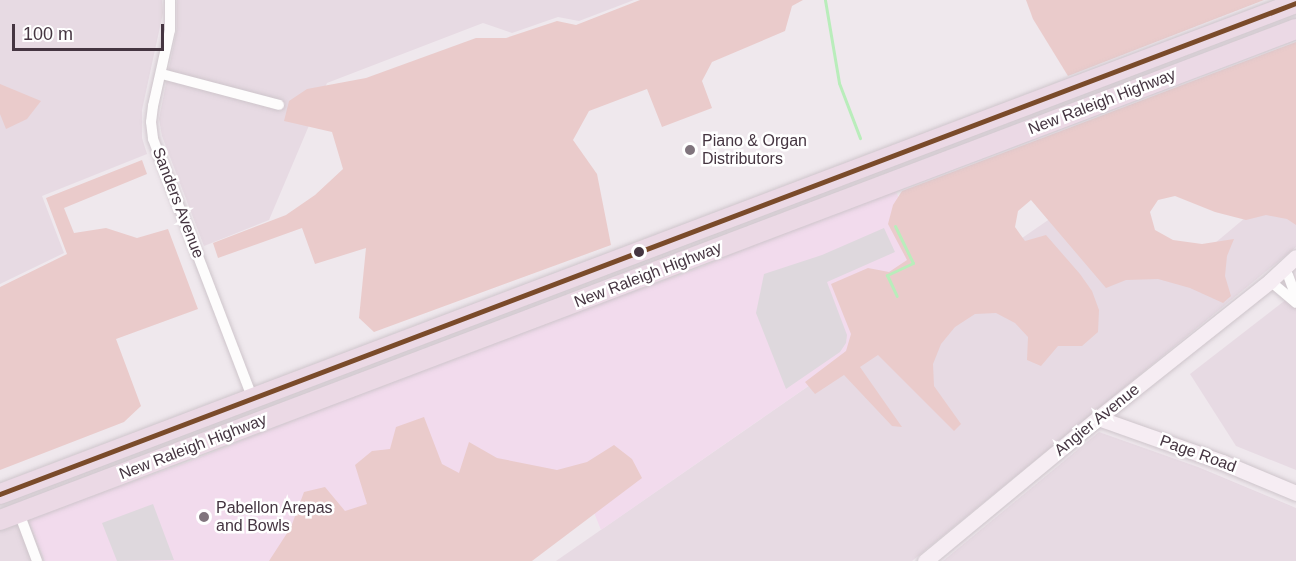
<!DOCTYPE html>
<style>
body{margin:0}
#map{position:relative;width:1296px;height:561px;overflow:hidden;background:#efe8ed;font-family:Arial,sans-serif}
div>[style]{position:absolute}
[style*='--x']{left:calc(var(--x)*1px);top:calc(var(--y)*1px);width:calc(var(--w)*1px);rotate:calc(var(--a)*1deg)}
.residential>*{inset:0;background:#e7dae3}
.commercial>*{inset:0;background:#f2dbed}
.green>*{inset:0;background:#eacbcb}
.parking>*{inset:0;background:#ded8dd}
.stream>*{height:3px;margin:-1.5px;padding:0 1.5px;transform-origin:1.5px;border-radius:1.5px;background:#b9edbb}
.roads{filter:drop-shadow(0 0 2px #cec5cb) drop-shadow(0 0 2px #cec5cb)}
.street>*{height:10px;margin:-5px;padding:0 5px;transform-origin:5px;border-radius:5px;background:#fdfcfc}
.secondary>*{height:15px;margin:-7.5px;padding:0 7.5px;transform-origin:7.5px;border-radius:7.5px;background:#f6edf3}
.highway>*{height:20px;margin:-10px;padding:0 10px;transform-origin:10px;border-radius:10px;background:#ebd9e5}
.bus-1>*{height:4.5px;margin:-2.25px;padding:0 2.25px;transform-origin:2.25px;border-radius:2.25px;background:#7a4b2a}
.dots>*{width:16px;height:16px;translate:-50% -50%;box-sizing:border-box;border:3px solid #fff;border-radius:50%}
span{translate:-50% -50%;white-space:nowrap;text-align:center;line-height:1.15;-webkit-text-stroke:5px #fff;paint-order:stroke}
.street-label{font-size:16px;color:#453541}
.poi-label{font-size:16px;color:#453541}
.left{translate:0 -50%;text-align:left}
.scale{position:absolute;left:12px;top:24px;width:152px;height:27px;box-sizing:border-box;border:3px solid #453541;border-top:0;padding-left:8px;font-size:18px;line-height:21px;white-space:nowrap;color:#453541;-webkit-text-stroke:4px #fff;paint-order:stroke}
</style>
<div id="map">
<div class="residential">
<div style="clip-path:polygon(0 0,162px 0,163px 13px,142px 110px,142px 138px,147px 154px,42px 196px,64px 253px,0 284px)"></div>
<div style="clip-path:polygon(177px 0,634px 0,579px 21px,558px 17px,512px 33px,483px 23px,327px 83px,269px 220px,204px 246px,162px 136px,159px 119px,177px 28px)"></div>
<div style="clip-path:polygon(1296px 175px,1296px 247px,912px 561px,556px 561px,1054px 216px,1177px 275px)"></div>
<div style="clip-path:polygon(1296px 292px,1296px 470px,1236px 446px,1190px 374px)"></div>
<div style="clip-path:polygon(1099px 432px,1198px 467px,1296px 508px,1296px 561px,943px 561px)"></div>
<div style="clip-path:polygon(28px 518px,45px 561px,0 561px,0 529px)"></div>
</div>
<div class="commercial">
<div style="clip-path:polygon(894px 188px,945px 291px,601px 530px,577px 470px,352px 561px,45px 561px,28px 518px,188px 462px,457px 354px,699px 268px,773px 235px)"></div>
</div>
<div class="green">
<div style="clip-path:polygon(640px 0,803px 0,792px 6px,785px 31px,712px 62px,702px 81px,712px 108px,662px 127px,647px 89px,589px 111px,573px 140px,597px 174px,611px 245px,374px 332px,359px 318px,366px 248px,315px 264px,302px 228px,218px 258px,213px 243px,286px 215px,315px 195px,343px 169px,332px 132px,284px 121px,289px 101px,307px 89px,366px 78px,476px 38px,506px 38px,557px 21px,576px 25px)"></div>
<div style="clip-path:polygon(1026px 0,1264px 0,1068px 76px,1033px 19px)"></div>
<div style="clip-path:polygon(1296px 42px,1296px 225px,1287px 219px,1266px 215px,1246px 220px,1215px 212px,1175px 196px,1158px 200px,1150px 212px,1155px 230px,1173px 240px,1202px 244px,1234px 239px,1227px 256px,1225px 276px,1231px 296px,1223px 303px,1190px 288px,1158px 279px,1126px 280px,1106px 288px,1031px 200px,1018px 211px,1015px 227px,1025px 241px,1046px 235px,1080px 274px,1092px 291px,1099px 310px,1098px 332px,1082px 346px,1058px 346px,1041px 366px,1027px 360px,1028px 337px,1015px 323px,996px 313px,975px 314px,955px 327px,941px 344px,933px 364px,934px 386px,961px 424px,954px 431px,878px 355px,860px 367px,902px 427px,892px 426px,844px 375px,815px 394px,805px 382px,846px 351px,851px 334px,831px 284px,868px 268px,889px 272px,907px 260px,888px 224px,893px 205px,902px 191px)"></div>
<div style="clip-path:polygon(0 84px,41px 101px,27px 119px,6px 129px,0 114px)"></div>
<div style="clip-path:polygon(142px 160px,147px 174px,64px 208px,74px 233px,106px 228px,137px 238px,168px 229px,198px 309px,116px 339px,141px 406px,124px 422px,0 470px,0 287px,67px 254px,46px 198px)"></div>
<div style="clip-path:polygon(424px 417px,442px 464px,459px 473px,469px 442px,497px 458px,557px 470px,587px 462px,614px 445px,632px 459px,642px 478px,532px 561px,269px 561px,291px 527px,304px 492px,325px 487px,345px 511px,367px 504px,355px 465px,372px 451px,390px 449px,396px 427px)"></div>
</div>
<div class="parking">
<div style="clip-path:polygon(884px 228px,895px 252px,827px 282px,847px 335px,846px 343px,840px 352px,786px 389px,756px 313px,764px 274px,822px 255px)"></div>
<div style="clip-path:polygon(153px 504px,174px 560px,117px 561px,102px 523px)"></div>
</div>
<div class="stream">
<div style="--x:825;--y:0;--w:84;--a:80.4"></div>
<div style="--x:839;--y:83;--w:59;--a:69.1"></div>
<div style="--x:895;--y:226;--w:41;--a:64.1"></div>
<div style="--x:913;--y:263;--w:29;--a:155"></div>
<div style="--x:887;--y:275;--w:23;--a:65"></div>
</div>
<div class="roads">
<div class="street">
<div style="--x:170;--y:0;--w:30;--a:90"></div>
<div style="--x:170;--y:30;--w:78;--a:102.6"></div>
<div style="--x:153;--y:106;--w:16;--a:97"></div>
<div style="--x:151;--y:122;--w:17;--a:83"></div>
<div style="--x:153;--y:139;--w:279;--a:69"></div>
<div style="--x:162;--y:74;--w:121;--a:14.8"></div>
<div style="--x:1288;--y:275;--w:23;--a:70"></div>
<div style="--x:1270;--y:281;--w:34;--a:40"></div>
<div style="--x:19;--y:513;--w:51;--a:69.4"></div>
</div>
<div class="secondary">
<div style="--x:1098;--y:418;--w:132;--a:19.5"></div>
<div style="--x:1222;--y:462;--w:80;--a:22.7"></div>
<div style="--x:925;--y:561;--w:224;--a:-39.6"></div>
<div style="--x:1098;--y:418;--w:220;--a:-38.5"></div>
<div style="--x:1270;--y:281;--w:35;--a:-43"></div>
</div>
<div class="highway">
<div style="--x:0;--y:494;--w:1386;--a:-20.75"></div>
<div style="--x:0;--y:520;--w:1386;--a:-20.75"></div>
</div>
</div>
<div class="bus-1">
<div style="--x:0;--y:494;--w:1386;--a:-20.75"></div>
</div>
<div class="dots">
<div style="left:690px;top:150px;background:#80747d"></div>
<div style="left:639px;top:252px;background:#453541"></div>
<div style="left:204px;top:517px;background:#80747d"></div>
</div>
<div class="street-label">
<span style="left:1102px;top:102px;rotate:-21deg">New Raleigh Highway</span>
<span style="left:178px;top:203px;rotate:69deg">Sanders Avenue</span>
<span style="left:648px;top:275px;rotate:-21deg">New Raleigh Highway</span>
<span style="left:1097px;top:420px;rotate:-39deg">Angier Avenue</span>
<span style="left:193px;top:447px;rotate:-21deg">New Raleigh Highway</span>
<span style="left:1198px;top:454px;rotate:20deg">Page Road</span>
</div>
<div class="poi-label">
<span class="left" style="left:702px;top:150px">Piano &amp; Organ<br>Distributors</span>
<span class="left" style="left:216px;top:517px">Pabellon Arepas<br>and Bowls</span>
</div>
<div class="scale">100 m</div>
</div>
